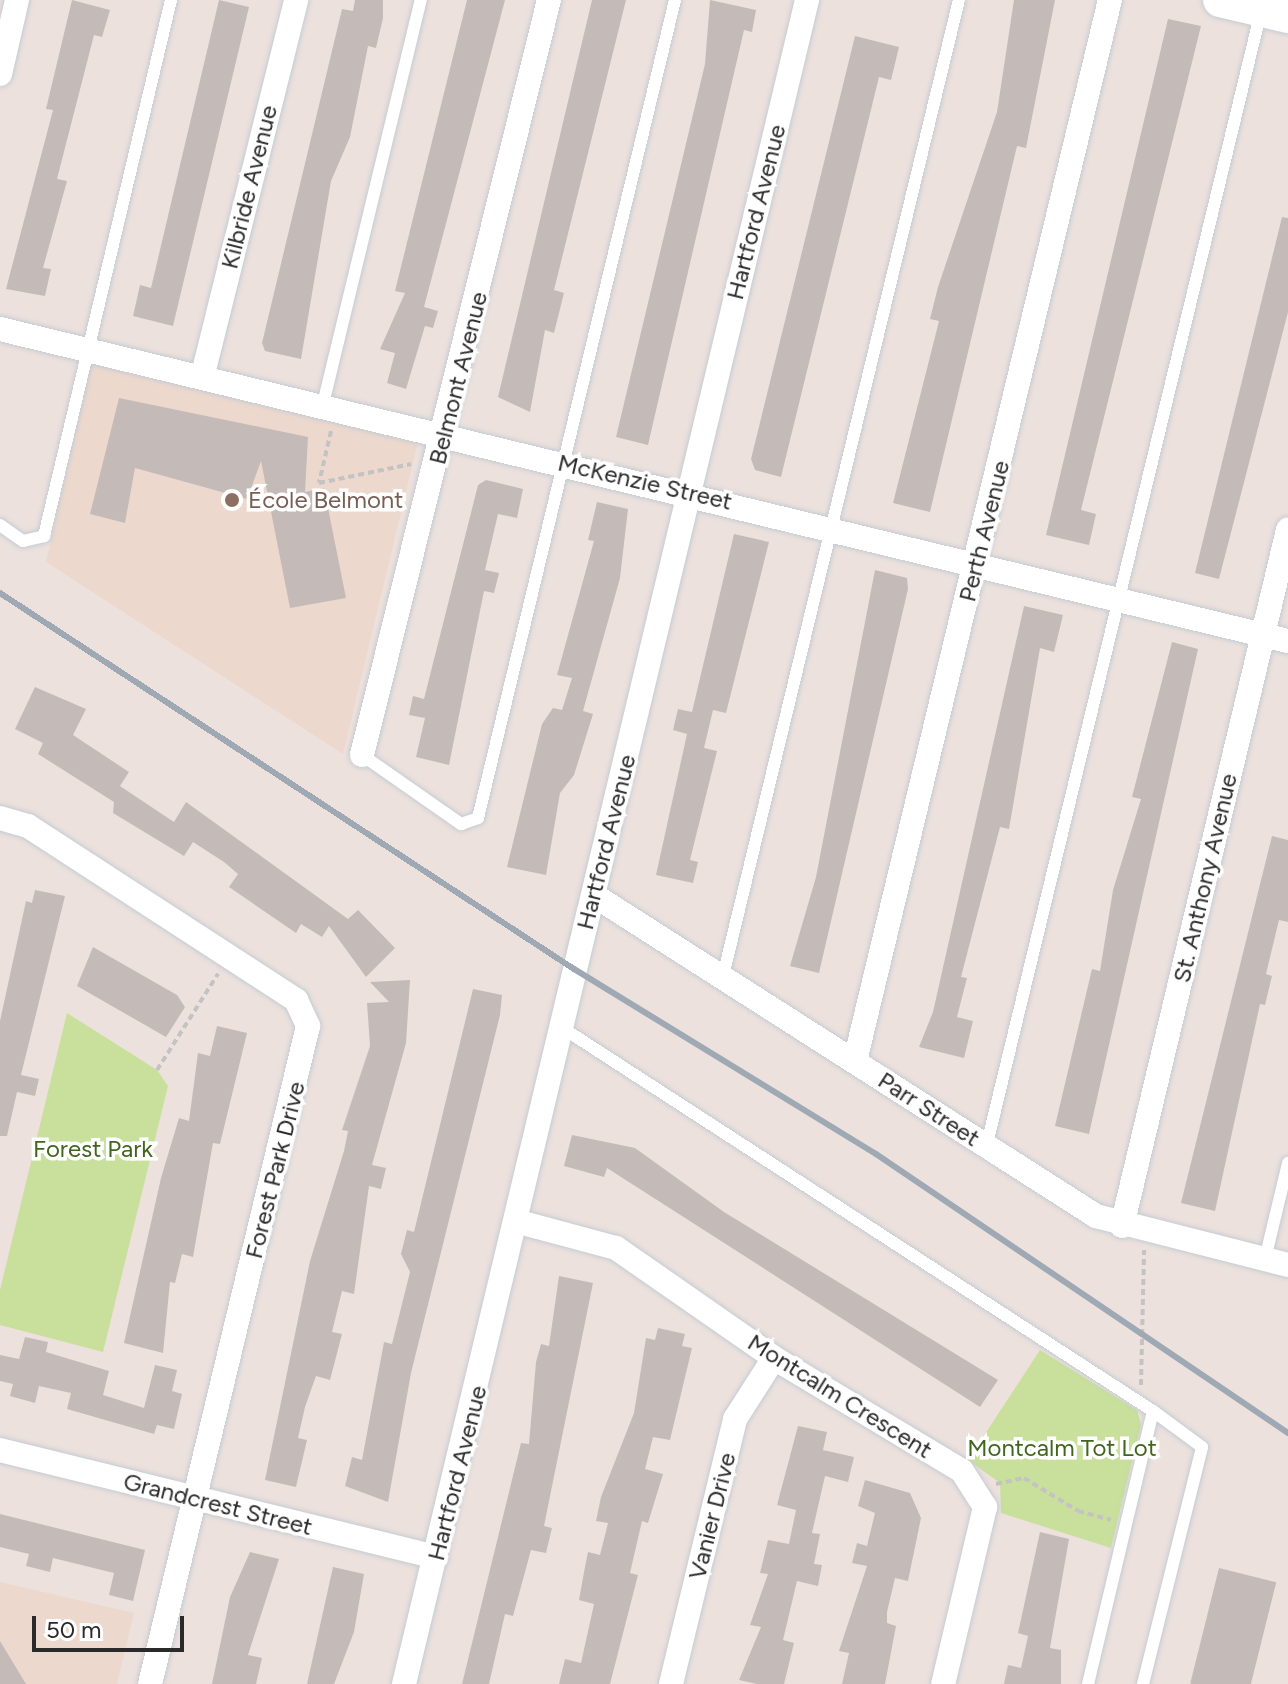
<!DOCTYPE html>
<meta charset="utf-8">
<style>
body{margin:0}
#map{position:relative;width:1288px;height:1684px;overflow:hidden;background:#ece1dd;font-family:Figtree,sans-serif}
div>[style]{position:absolute}
[style*='--x']{left:calc(var(--x)*1px);top:calc(var(--y)*1px);width:calc(var(--w)*1px);rotate:calc(var(--a)*1deg)}
.education>*{inset:0;background:#edd8cd}
.green>*{inset:0;background:#c8e09b}
.building>*{inset:0;background:#c4bbb9;transform-origin:0 0}
.path>*{height:4px;margin-top:-2px;transform-origin:0;background:repeating-linear-gradient(90deg,#c3c3c3 0 6px,transparent 0 10px)}
.roads{filter:drop-shadow(0 0 2px #c5ccd3) drop-shadow(0 0 2px #c5ccd3)}
.service>*{height:12px;margin:-6px;padding:0 6px;transform-origin:6px;border-radius:6px;background:#fff}
.minor>*{height:24px;margin:-12px;padding:0 12px;transform-origin:12px;border-radius:12px;background:#fff}
.secondary>*{height:34px;margin:-17px;padding:0 17px;transform-origin:17px;border-radius:17px;background:#fff}
.rail>*{height:6px;margin:-3px;padding:0 3px;transform-origin:3px;border-radius:3px;background:#9fa9b4}
.dots>*{width:22px;height:22px;translate:-50% -50%;box-sizing:border-box;border:4px solid #fff;border-radius:50%}
span{translate:-50% -50%;white-space:nowrap;text-align:center;line-height:1.15;-webkit-text-stroke:7px #fff;paint-order:stroke}
.street-label{font-size:24px;color:#2a2a2a}
.education-label{font-size:24px;color:#785e54}
.left{translate:0 -50%;text-align:left}
.park-label{font-size:24px;color:#42651d}
.scale{position:absolute;left:32px;top:1616px;width:152px;height:36px;box-sizing:border-box;border:4px solid #2a2a2a;border-top:0;padding-left:10px;font-size:24px;line-height:28px;white-space:nowrap;color:#2a2a2a;-webkit-text-stroke:6px #fff;paint-order:stroke}
</style>
<div id="map">
<div class="education">
<div style="clip-path:polygon(91px 362px,419px 438px,343px 754px,46px 562px)"></div>
<div style="clip-path:polygon(0 1582px,134px 1613px,117px 1684px,0 1684px)"></div>
</div>
<div class="green">
<div style="clip-path:polygon(67px 1013px,157px 1070px,168px 1086px,103px 1352px,0 1325px,0 1290px)"></div>
<div style="clip-path:polygon(1040px 1350px,1137px 1410px,1141px 1425px,1111px 1548px,1001px 1513px,1000px 1483px,968px 1460px)"></div>
</div>
<div class="building">
<div style="clip-path:polygon(72px 0,110px 10px,102px 37px,94px 35px,57px 179px,67px 181px,43px 268px,51px 269px,45px 296px,6px 289px,53px 110px,46px 109px)"></div>
<div style="clip-path:polygon(219px 0,249px 7px,173px 326px,133px 316px,140px 285px,151px 288px)"></div>
<div style="clip-path:polygon(355px 0,383px 0,383px 18px,376px 48px,368px 46px,350px 137px,331px 181px,301px 359px,265px 351px,262px 343px,342px 9px,353px 11px)"></div>
<div style="clip-path:polygon(467px 0,505px 0,424px 307px,438px 311px,433px 328px,425px 326px,406px 389px,387px 383px,395px 353px,380px 349px,405px 293px,395px 291px)"></div>
<div style="clip-path:polygon(592px 0,626px 0,554px 290px,564px 293px,554px 333px,545px 330px,530px 412px,498px 397px)"></div>
<div style="clip-path:polygon(710px 0,756px 10px,752px 32px,744px 30px,648px 445px,616px 437px,705px 64px)"></div>
<div style="clip-path:polygon(1014px 0,1055px 0,1026px 148px,1017px 146px,930px 512px,893px 503px,939px 321px,930px 319px,938px 287px,997px 112px)"></div>
<div style="clip-path:polygon(1168px 19px,1201px 26px,1081px 510px,1096px 514px,1089px 545px,1046px 535px)"></div>
<div style="clip-path:polygon(855px 36px,899px 47px,891px 80px,879px 77px,781px 477px,755px 470px,751px 459px)"></div>
<div style="clip-path:polygon(1282px 217px,1288px 218px,1288px 312px,1219px 579px,1195px 573px)"></div>
<div style="clip-path:polygon(119px 398px,308px 437px,305px 492px,324px 488px,346px 598px,290px 608px,261px 461px,247px 499px,135px 468px,125px 523px,90px 514px)"></div>
<div style="clip-path:polygon(486px 480px,523px 489px,517px 518px,498px 514px,485px 570px,499px 573px,494px 593px,484px 591px,449px 765px,416px 757px,425px 718px,409px 715px,413px 696px,424px 699px,478px 485px)"></div>
<div style="clip-path:polygon(597px 502px,628px 509px,620px 578px,583px 711px,593px 714px,574px 775px,560px 793px,546px 875px,507px 867px,542px 724px,553px 708px,562px 710px,572px 678px,557px 675px,594px 541px,588px 540px)"></div>
<div style="clip-path:polygon(734px 534px,769px 542px,726px 713px,713px 710px,704px 748px,717px 751px,690px 860px,698px 862px,693px 883px,656px 875px,687px 734px,673px 730px,678px 709px,692px 712px)"></div>
<div style="clip-path:polygon(875px 570px,907px 578px,908px 589px,819px 973px,790px 966px,816px 877px)"></div>
<div style="clip-path:polygon(1024px 606px,1063px 615px,1054px 652px,1040px 648px,1009px 829px,1000px 827px,961px 977px,967px 978px,957px 1017px,973px 1021px,964px 1058px,919px 1047px,933px 1012px)"></div>
<div style="clip-path:polygon(1172px 642px,1198px 649px,1089px 1134px,1055px 1126px,1092px 969px,1100px 971px,1113px 890px,1141px 799px,1132px 797px)"></div>
<div style="clip-path:polygon(35px 687px,86px 709px,73px 735px,129px 772px,120px 786px,174px 822px,186px 802px,348px 919px,358px 910px,395px 948px,366px 977px,329px 926px,322px 937px,301px 924px,296px 933px,229px 887px,238px 874px,224px 862px,193px 842px,184px 856px,113px 813px,114px 802px,38px 754px,43px 743px,15px 729px)"></div>
<div style="clip-path:polygon(1272px 836px,1288px 840px,1288px 922px,1279px 920px,1266px 974px,1272px 976px,1265px 1005px,1260px 1004px,1215px 1211px,1181px 1203px)"></div>
<div style="clip-path:polygon(35px 890px,65px 896px,21px 1075px,39px 1079px,35px 1096px,17px 1092px,7px 1136px,0 1136px,0 1021px,26px 901px,32px 903px)"></div>
<div style="clip-path:polygon(93px 947px,177px 995px,185px 1007px,166px 1037px,77px 986px)"></div>
<div style="clip-path:polygon(410px 980px,406px 1043px,372px 1165px,386px 1168px,381px 1189px,369px 1186px,354px 1294px,342px 1291px,332px 1332px,342px 1334px,330px 1380px,316px 1376px,305px 1407px,298px 1438px,307px 1440px,296px 1487px,265px 1480px,310px 1261px,344px 1151px,348px 1131px,342px 1130px,370px 1046px,367px 1003px,389px 1002px,370px 982px)"></div>
<div style="clip-path:polygon(473px 989px,502px 995px,500px 1015px,411px 1373px,388px 1502px,345px 1486px,352px 1457px,362px 1460px,384px 1342px,392px 1344px,410px 1272px,401px 1254px,407px 1230px,414px 1232px)"></div>
<div style="clip-path:polygon(217px 1026px,247px 1033px,220px 1144px,213px 1143px,193px 1257px,182px 1254px,175px 1283px,170px 1282px,163px 1353px,124px 1343px,161px 1178px,179px 1118px,189px 1121px,198px 1053px,210px 1056px)"></div>
<div style="clip-path:polygon(572px 1135px,635px 1148px,724px 1212px,998px 1380px,980px 1407px,607px 1168px,604px 1177px,564px 1166px)"></div>
<div style="clip-path:polygon(559px 1276px,593px 1283px,544px 1526px,552px 1528px,546px 1553px,531px 1550px,513px 1616px,505px 1614px,489px 1684px,462px 1684px,521px 1443px,529px 1444px,536px 1362px,541px 1344px,549px 1346px)"></div>
<div style="clip-path:polygon(658px 1328px,685px 1334px,682px 1346px,692px 1348px,670px 1440px,653px 1437px,645px 1469px,663px 1474px,648px 1523px,642px 1521px,630px 1573px,638px 1575px,610px 1684px,559px 1684px,565px 1659px,581px 1663px,594px 1604px,579px 1600px,584px 1572px,588px 1552px,600px 1555px,608px 1523px,596px 1521px,601px 1497px,634px 1413px,646px 1338px,655px 1340px)"></div>
<div style="clip-path:polygon(25px 1337px,48px 1342px,46px 1352px,109px 1371px,103px 1395px,144px 1408px,155px 1365px,177px 1370px,172px 1391px,182px 1394px,174px 1429px,157px 1425px,154px 1434px,67px 1409px,71px 1393px,39px 1386px,35px 1403px,10px 1396px,13px 1384px,0 1381px,0 1355px,19px 1359px)"></div>
<div style="clip-path:polygon(798px 1426px,827px 1432px,823px 1450px,854px 1457px,848px 1482px,825px 1476px,812px 1533px,820px 1534px,814px 1564px,822px 1565px,818px 1586px,797px 1581px,783px 1640px,794px 1643px,784px 1684px,757px 1684px,739px 1680px,761px 1627px,750px 1625px,768px 1574px,760px 1573px,768px 1540px,789px 1544px,796px 1510px,777px 1505px)"></div>
<div style="clip-path:polygon(865px 1480px,910px 1493px,921px 1518px,908px 1581px,895px 1578px,887px 1612px,887px 1623px,896px 1626px,885px 1684px,842px 1684px,849px 1653px,839px 1651px,867px 1566px,852px 1563px,857px 1543px,867px 1546px,875px 1513px,858px 1506px)"></div>
<div style="clip-path:polygon(0 1514px,145px 1550px,133px 1601px,109px 1595px,114px 1573px,53px 1558px,50px 1572px,26px 1566px,29px 1554px,0 1547px)"></div>
<div style="clip-path:polygon(1040px 1532px,1069px 1539px,1050px 1648px,1061px 1650px,1061px 1684px,1004px 1684px,1008px 1665px,1021px 1668px,1028px 1636px,1018px 1633px)"></div>
<div style="clip-path:polygon(250px 1552px,279px 1559px,248px 1655px,262px 1658px,256px 1684px,212px 1684px,230px 1597px)"></div>
<div style="clip-path:polygon(333px 1567px,364px 1574px,354px 1632px,334px 1684px,307px 1684px)"></div>
<div style="left:1219px;top:1568px;width:59px;height:119px;rotate:14deg"></div>
<div style="clip-path:polygon(0 1641px,26px 1684px,0 1684px)"></div>
</div>
<div class="path">
<div style="--x:331;--y:431;--w:53;--a:103"></div>
<div style="--x:319;--y:483;--w:94;--a:-11.7"></div>
<div style="--x:157;--y:1070;--w:114;--a:-57.6"></div>
<div style="--x:1141;--y:1385;--w:135;--a:-88.7"></div>
<div style="--x:996;--y:1484;--w:29;--a:-12"></div>
<div style="--x:1024;--y:1478;--w:63;--a:31.4"></div>
<div style="--x:1078;--y:1511;--w:34;--a:15"></div>
</div>
<div class="roads">
<div class="service">
<div style="--x:323;--y:404;--w:416;--a:-76.4"></div>
<div style="--x:0;--y:525;--w:28;--a:35"></div>
<div style="--x:23;--y:541;--w:22;--a:-13"></div>
<div style="--x:44;--y:536;--w:551;--a:-76.67"></div>
<div style="--x:362;--y:755;--w:121;--a:34.9"></div>
<div style="--x:461;--y:824;--w:18;--a:-19"></div>
<div style="--x:478;--y:818;--w:841;--a:-76.46"></div>
<div style="--x:723;--y:976;--w:1004;--a:-76.41"></div>
<div style="--x:561;--y:1027;--w:706;--a:32.97"></div>
<div style="--x:1153;--y:1411;--w:281;--a:103.4"></div>
<div style="--x:986;--y:1148;--w:1170;--a:-76.4"></div>
<div style="--x:1265;--y:1259;--w:99;--a:-76.5"></div>
<div style="--x:1143;--y:1684;--w:244;--a:-76"></div>
<div style="--x:1202;--y:1447;--w:61;--a:-143.7"></div>
</div>
<div class="minor">
<div style="--x:0;--y:74;--w:76;--a:-77.1"></div>
<div style="--x:0;--y:329;--w:1325;--a:13.62"></div>
<div style="--x:203;--y:374;--w:385;--a:-76"></div>
<div style="--x:362;--y:755;--w:778;--a:-76.09"></div>
<div style="--x:0;--y:818;--w:29;--a:16"></div>
<div style="--x:28;--y:826;--w:320;--a:33"></div>
<div style="--x:296;--y:1000;--w:29;--a:65"></div>
<div style="--x:308;--y:1026;--w:677;--a:103.5"></div>
<div style="--x:595;--y:896;--w:594;--a:32.57"></div>
<div style="--x:1096;--y:1216;--w:198;--a:14.3"></div>
<div style="--x:855;--y:1061;--w:1091;--a:-76.49"></div>
<div style="--x:519;--y:1222;--w:100;--a:15"></div>
<div style="--x:616;--y:1248;--w:193;--a:34.8"></div>
<div style="--x:774;--y:1358;--w:219;--a:31"></div>
<div style="--x:962;--y:1471;--w:43;--a:57.4"></div>
<div style="--x:985;--y:1507;--w:182;--a:103.3"></div>
<div style="--x:1122;--y:1226;--w:716;--a:-76.59"></div>
<div style="--x:0;--y:1450;--w:449;--a:13.8"></div>
<div style="--x:404;--y:1684;--w:1732;--a:-76.54"></div>
<div style="--x:671;--y:1684;--w:273;--a:-76.4"></div>
<div style="--x:735;--y:1419;--w:72;--a:-57.4"></div>
</div>
<div class="secondary">
<div style="--x:1220;--y:0;--w:70;--a:13.2"></div>
</div>
</div>
<div class="rail">
<div style="--x:0;--y:593;--w:686;--a:33.23"></div>
<div style="--x:574;--y:969;--w:354;--a:31.5"></div>
<div style="--x:876;--y:1154;--w:498;--a:34.1"></div>
</div>
<div class="dots">
<div style="left:232px;top:500px;background:#8d6e63"></div>
</div>
<div class="street-label">
<span style="left:249px;top:187px;rotate:-76deg">Kilbride Avenue</span>
<span style="left:756px;top:212px;rotate:-76deg">Hartford Avenue</span>
<span style="left:458px;top:378px;rotate:-76deg">Belmont Avenue</span>
<span style="left:645px;top:482px;rotate:13deg">McKenzie Street</span>
<span style="left:984px;top:531px;rotate:-76deg">Perth Avenue</span>
<span style="left:606px;top:842px;rotate:-76deg">Hartford Avenue</span>
<span style="left:1205px;top:878px;rotate:-77deg">St. Anthony Avenue</span>
<span style="left:929px;top:1109px;rotate:33deg">Parr Street</span>
<span style="left:275px;top:1170px;rotate:-76deg">Forest Park Drive</span>
<span style="left:840px;top:1396px;rotate:32deg">Montcalm Crescent</span>
<span style="left:457px;top:1473px;rotate:-76deg">Hartford Avenue</span>
<span style="left:218px;top:1504px;rotate:14deg">Grandcrest Street</span>
<span style="left:712px;top:1516px;rotate:-76deg">Vanier Drive</span>
</div>
<div class="education-label">
<span class="left" style="left:248px;top:500px">École Belmont</span>
</div>
<div class="park-label">
<span style="left:93px;top:1149px">Forest Park</span>
<span style="left:1062px;top:1448px">Montcalm Tot Lot</span>
</div>
<div class="scale">50 m</div>
</div>
